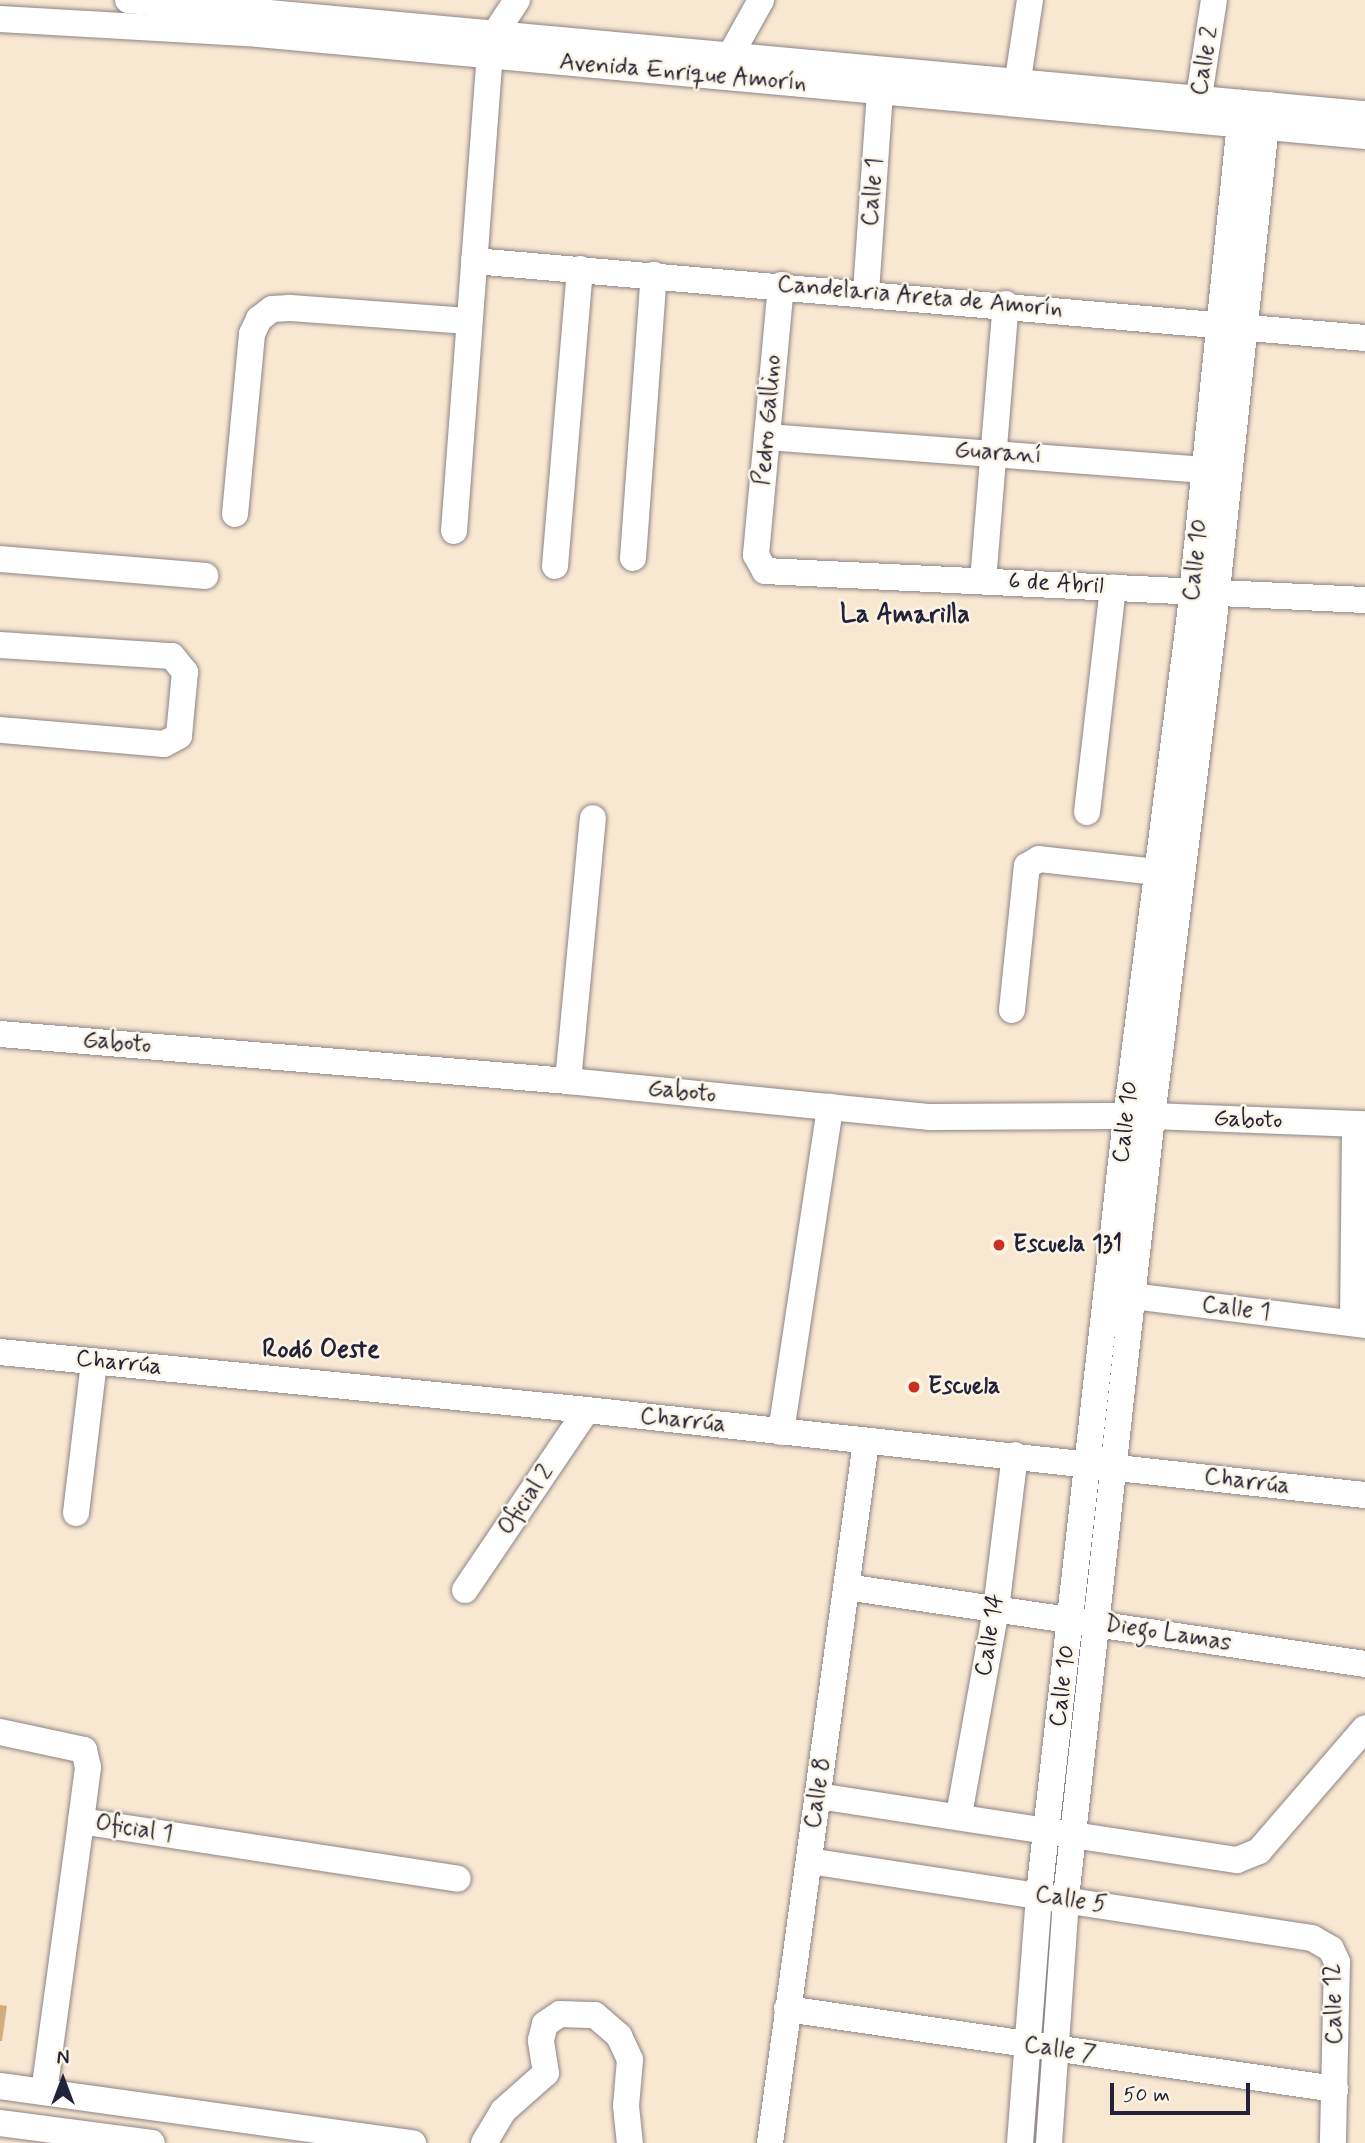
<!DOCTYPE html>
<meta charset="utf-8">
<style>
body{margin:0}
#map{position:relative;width:1365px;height:2143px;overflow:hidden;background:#f8e7d1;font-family:Mynerve,sans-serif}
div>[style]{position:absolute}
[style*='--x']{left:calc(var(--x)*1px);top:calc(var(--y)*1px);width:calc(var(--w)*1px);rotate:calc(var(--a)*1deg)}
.building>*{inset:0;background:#d3ac80}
.roads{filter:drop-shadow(0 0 2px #8d8486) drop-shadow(0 0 2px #8d8486)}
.minor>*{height:26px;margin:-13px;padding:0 13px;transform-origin:13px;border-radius:13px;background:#fff}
.dots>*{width:19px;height:19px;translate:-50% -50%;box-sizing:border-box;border:4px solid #fcf5e5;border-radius:50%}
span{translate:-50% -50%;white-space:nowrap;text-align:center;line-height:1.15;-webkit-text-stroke:5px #fcf5e5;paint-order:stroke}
.street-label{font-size:24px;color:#22223b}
.poi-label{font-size:24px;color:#22223b;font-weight:700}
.left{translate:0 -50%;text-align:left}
.neighbourhood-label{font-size:26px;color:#22223b;font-weight:700}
.north{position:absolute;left:28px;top:2045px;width:70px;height:70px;-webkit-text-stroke:5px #fcf5e5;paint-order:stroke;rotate:0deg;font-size:19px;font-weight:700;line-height:28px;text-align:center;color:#22223b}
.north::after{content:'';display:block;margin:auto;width:24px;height:32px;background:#22223b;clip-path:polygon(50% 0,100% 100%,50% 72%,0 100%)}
.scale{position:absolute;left:1110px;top:2083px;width:140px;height:32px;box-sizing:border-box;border:4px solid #22223b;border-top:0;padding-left:9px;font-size:21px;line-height:24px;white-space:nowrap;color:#22223b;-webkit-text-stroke:5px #fcf5e5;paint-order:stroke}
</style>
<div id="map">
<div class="building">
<div style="clip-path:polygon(0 2005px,7px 2006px,2px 2041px,0 2041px)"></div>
</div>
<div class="roads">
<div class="minor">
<div style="--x:128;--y:0;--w:1242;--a:5.27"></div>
<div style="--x:0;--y:19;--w:258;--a:3.3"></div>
<div style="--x:258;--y:34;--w:1112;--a:5.26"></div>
<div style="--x:730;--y:69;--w:15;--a:-86"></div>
<div style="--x:731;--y:54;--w:62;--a:-60.9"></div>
<div style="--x:1015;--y:99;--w:100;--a:-81.4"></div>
<div style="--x:1196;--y:116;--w:117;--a:-81.2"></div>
<div style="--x:474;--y:261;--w:894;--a:4.94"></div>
<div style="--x:781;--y:285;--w:271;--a:95.3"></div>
<div style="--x:756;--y:555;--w:18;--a:61"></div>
<div style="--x:765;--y:571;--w:601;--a:2.77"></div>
<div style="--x:866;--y:292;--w:218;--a:-86"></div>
<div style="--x:767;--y:437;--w:456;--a:4.3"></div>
<div style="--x:235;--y:514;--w:181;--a:-84.6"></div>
<div style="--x:252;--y:334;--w:17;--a:-65"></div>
<div style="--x:259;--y:319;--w:16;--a:-38"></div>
<div style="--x:272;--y:309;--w:18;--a:-3"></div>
<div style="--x:290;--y:308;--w:179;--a:4.2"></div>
<div style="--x:454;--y:531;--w:476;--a:-85.7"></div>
<div style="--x:490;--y:56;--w:21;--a:-79"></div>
<div style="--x:494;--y:35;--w:42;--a:-56.7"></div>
<div style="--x:633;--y:558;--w:284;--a:-85.8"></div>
<div style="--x:0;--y:559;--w:206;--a:4.7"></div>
<div style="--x:555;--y:566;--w:298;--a:-85.2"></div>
<div style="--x:983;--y:581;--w:278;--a:-85.3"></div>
<div style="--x:0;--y:645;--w:172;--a:3.7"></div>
<div style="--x:172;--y:656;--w:21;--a:51"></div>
<div style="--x:185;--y:672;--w:64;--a:95.4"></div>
<div style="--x:179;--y:736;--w:17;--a:152"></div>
<div style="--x:164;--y:744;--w:165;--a:-175.1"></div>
<div style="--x:1087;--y:812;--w:226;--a:-83.4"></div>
<div style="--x:1012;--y:1010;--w:145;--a:-84.1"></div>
<div style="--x:1027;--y:866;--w:14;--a:-30"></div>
<div style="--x:1039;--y:859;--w:119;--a:6.3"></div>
<div style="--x:0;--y:1034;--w:570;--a:4.73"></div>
<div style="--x:568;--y:1081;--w:364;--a:5.7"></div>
<div style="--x:930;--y:1117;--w:222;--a:-0.3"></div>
<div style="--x:1152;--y:1116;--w:213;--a:2.2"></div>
<div style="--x:568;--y:1081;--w:264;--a:-84.6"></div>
<div style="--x:1116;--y:1294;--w:251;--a:7.1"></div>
<div style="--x:1353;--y:1323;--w:199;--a:-89.4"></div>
<div style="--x:0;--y:1352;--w:590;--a:5.64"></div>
<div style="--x:587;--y:1410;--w:783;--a:6.24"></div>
<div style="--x:781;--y:1432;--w:329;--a:-81.4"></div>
<div style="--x:76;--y:1513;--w:153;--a:-83.2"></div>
<div style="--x:846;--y:1587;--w:525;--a:8.44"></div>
<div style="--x:465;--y:1590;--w:217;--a:-55.9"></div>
<div style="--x:0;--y:1732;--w:86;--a:12.1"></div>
<div style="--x:84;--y:1750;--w:17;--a:77"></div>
<div style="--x:88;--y:1767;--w:54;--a:97.4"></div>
<div style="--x:818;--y:1796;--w:424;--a:8.7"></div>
<div style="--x:1237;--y:1860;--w:24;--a:-22"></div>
<div style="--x:1259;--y:1851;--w:162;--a:-49.2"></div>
<div style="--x:959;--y:1815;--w:209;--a:-79.8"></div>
<div style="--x:996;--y:1609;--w:155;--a:-83"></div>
<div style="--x:809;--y:1861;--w:509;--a:8.7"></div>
<div style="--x:1312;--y:1938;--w:22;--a:30"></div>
<div style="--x:1331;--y:1949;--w:14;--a:65"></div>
<div style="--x:1337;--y:1962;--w:181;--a:91.3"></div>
<div style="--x:787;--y:2009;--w:554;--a:8.31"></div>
<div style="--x:0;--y:2086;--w:417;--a:7.9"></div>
<div style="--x:44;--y:2092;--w:274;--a:-82.2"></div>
<div style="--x:81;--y:1821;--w:381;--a:8.7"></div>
<div style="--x:0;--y:2123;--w:153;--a:7.5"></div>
<div style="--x:484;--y:2143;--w:37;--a:-59"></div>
<div style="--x:503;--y:2111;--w:57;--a:-41.5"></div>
<div style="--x:546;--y:2073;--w:33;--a:-99"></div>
<div style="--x:541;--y:2040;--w:16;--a:-76"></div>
<div style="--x:545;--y:2024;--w:18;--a:-34"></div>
<div style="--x:560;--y:2014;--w:35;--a:2"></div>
<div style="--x:595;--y:2015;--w:32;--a:41"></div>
<div style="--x:619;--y:2036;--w:26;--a:65"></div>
<div style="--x:630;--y:2060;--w:46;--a:95"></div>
<div style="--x:626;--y:2106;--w:37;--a:84"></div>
<div style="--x:770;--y:2143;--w:708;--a:-82.2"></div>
<div style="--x:1020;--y:2143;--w:250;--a:-85.6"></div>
<div style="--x:1039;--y:1894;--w:781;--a:-83.6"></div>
<div style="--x:1126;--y:1118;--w:508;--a:-82.76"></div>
<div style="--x:1190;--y:614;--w:514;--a:-84.19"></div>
<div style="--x:1049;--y:2143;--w:246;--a:-86"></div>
<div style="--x:1066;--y:1898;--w:787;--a:-83.72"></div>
<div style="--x:1152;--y:1116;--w:501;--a:-82.89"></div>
<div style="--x:1214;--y:619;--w:517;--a:-84"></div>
</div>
</div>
<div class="dots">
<div style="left:999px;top:1245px;background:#c8321e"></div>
<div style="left:914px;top:1387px;background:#c8321e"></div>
</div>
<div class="street-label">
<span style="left:1205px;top:61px;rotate:-81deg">Calle 2</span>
<span style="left:683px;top:73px;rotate:5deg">Avenida Enrique Amorín</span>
<span style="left:873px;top:192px;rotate:-86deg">Calle 1</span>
<span style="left:920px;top:297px;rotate:5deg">Candelaria Areta de Amorín</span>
<span style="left:768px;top:420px;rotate:-85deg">Pedro Gallino</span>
<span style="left:998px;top:453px;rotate:4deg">Guaraní</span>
<span style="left:1196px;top:560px;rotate:-84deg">Calle 10</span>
<span style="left:1056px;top:584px;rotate:3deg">6 de Abril</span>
<span style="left:117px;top:1043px;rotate:5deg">Gaboto</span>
<span style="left:682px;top:1092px;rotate:6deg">Gaboto</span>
<span style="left:1248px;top:1120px;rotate:2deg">Gaboto</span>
<span style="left:1126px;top:1122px;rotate:-83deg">Calle 10</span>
<span style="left:1236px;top:1309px;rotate:7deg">Calle 1</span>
<span style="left:119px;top:1363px;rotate:6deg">Charrúa</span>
<span style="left:683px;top:1421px;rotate:6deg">Charrúa</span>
<span style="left:1247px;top:1482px;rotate:7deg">Charrúa</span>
<span style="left:526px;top:1500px;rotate:-56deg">Oficial 2</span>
<span style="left:1168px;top:1634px;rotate:9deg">Diego Lamas</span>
<span style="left:990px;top:1635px;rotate:-81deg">Calle 14</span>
<span style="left:1063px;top:1686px;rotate:-83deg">Calle 10</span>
<span style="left:818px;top:1793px;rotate:-82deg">Calle 8</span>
<span style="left:134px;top:1829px;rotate:9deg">Oficial 1</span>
<span style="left:1071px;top:1900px;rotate:9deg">Calle 5</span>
<span style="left:1334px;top:2004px;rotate:-92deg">Calle 12</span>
<span style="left:1060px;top:2050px;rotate:8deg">Calle 7</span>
</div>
<div class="poi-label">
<span class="left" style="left:1013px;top:1245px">Escuela 131</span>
<span class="left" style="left:928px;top:1387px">Escuela</span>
</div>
<div class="neighbourhood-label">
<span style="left:905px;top:616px">La Amarilla</span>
<span style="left:321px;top:1351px">Rodó Oeste</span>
</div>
<div class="north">N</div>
<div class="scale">50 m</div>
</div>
